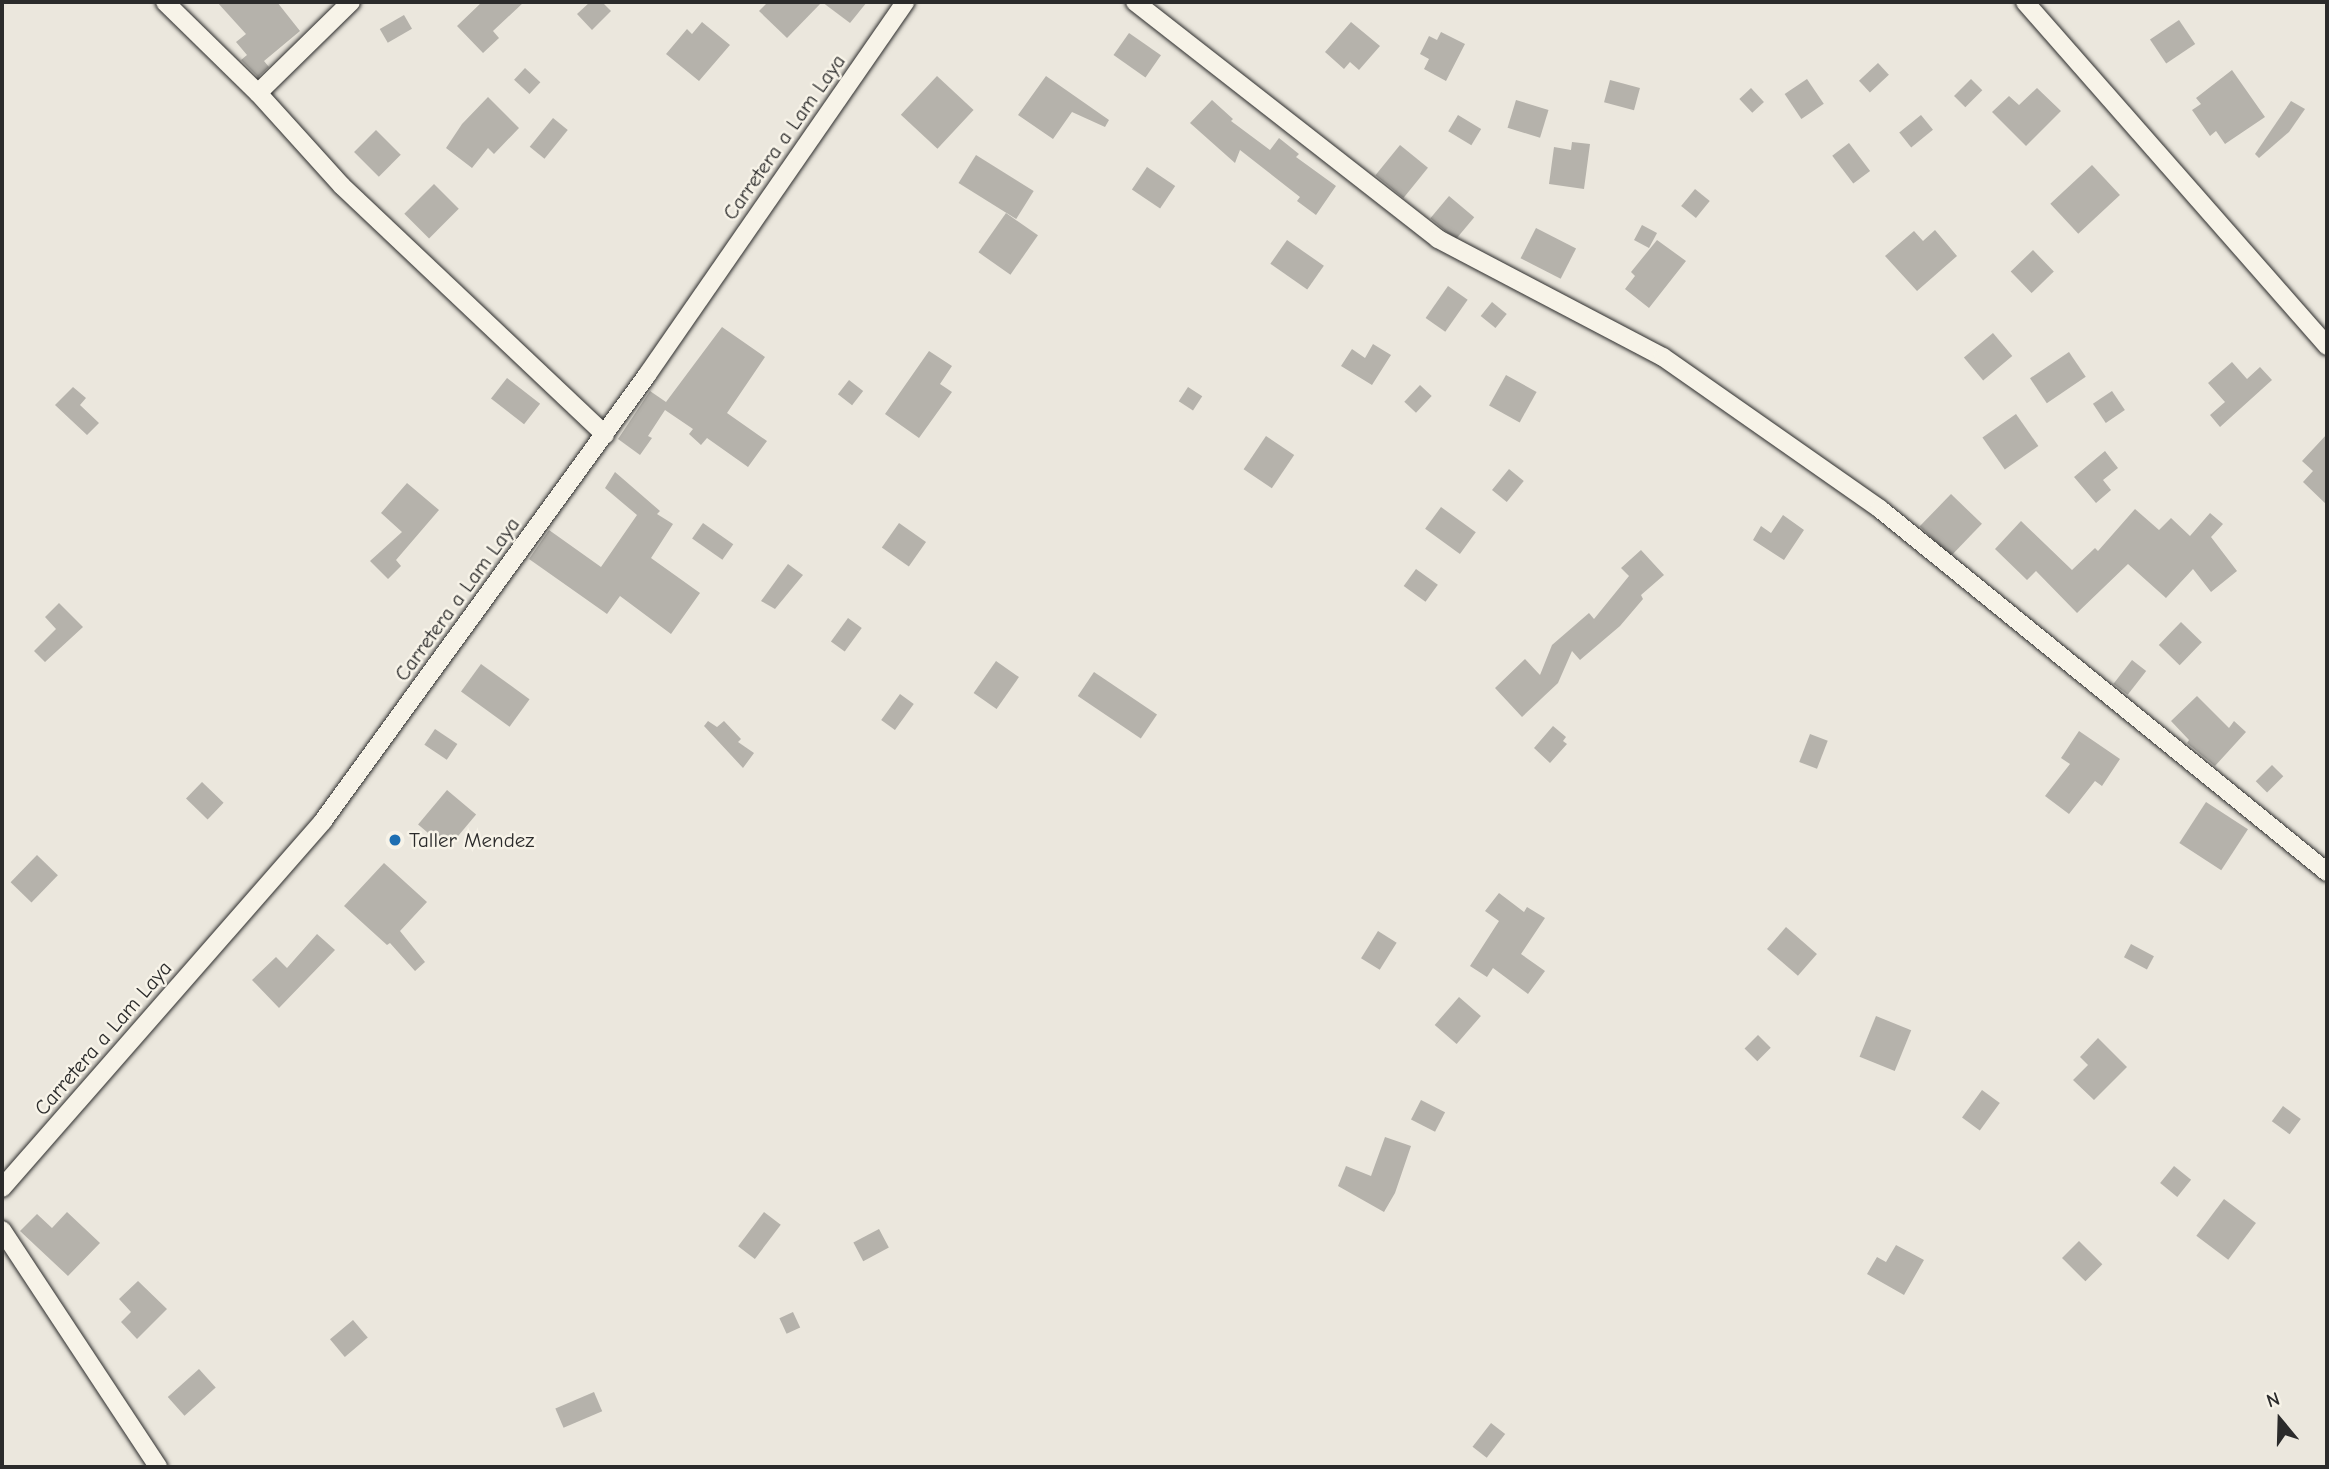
<!DOCTYPE html>
<style>
body{margin:0}
#map{position:relative;width:2329px;height:1469px;overflow:hidden;background:#ebe7dd;font-family:"Comic Neue",sans-serif}
div>[style]{position:absolute}
[style*='--x']{left:calc(var(--x)*1px);top:calc(var(--y)*1px);width:calc(var(--w)*1px);rotate:calc(var(--a)*1deg)}
.building>*{inset:0;background:#b5b2ab;transform-origin:0 0}
.roads{filter:drop-shadow(0 0 2px #2b2b2b) drop-shadow(0 0 2px #2b2b2b)}
.street>*{height:18px;margin:-9px;padding:0 9px;transform-origin:9px;border-radius:9px;background:#f7f3e8}
.dots>*{width:19px;height:19px;translate:-50% -50%;box-sizing:border-box;border:4px solid #f7f3e8;border-radius:50%}
span{translate:-50% -50%;white-space:nowrap;text-align:center;line-height:1.15;-webkit-text-stroke:5px #f7f3e8;paint-order:stroke}
.street-label{font-size:21px;color:#2b2b2b}
.poi-label{font-size:21px;color:#2b2b2b}
.left{translate:0 -50%;text-align:left}
.frame{position:absolute;inset:0;border:4px solid #2b2b2b;pointer-events:none}
.north{position:absolute;left:2245px;top:1385px;width:70px;height:70px;-webkit-text-stroke:5px #f7f3e8;paint-order:stroke;rotate:341deg;font-size:19px;font-weight:700;line-height:28px;text-align:center;color:#2b2b2b}
.north::after{content:'';display:block;margin:auto;width:24px;height:32px;background:#2b2b2b;clip-path:polygon(50% 0,100% 100%,50% 72%,0 100%)}
</style>
<div id="map">
<div class="building">
<div style="clip-path:polygon(217px 2px,277px 2px,300px 31px,264px 61px,269px 67px,258px 77px,241px 60px,247px 55px,236px 42px,246px 34px)"></div>
<div style="clip-path:polygon(482px 2px,524px 2px,493px 31px,499px 38px,483px 53px,457px 26px)"></div>
<div style="clip-path:polygon(590px 2px,602px 2px,611px 11px,592px 30px,577px 14px)"></div>
<div style="clip-path:polygon(768px 2px,822px 2px,787px 38px,759px 11px)"></div>
<div style="clip-path:polygon(822px 2px,867px 2px,850px 23px)"></div>
<div style="left:404px;top:15px;width:16px;height:28px;rotate:60deg"></div>
<div style="left:2179px;top:20px;width:29px;height:35px;rotate:56deg"></div>
<div style="clip-path:polygon(702px 22px,730px 45px,699px 81px,666px 54px,687px 29px,692px 34px)"></div>
<div style="clip-path:polygon(1351px 22px,1380px 46px,1359px 70px,1350px 62px,1344px 69px,1325px 52px)"></div>
<div style="clip-path:polygon(1441px 32px,1465px 44px,1446px 81px,1424px 69px,1429px 59px,1420px 54px,1429px 36px,1437px 40px)"></div>
<div style="left:1129px;top:33px;width:39px;height:27px;rotate:35deg"></div>
<div style="left:1878px;top:63px;width:16px;height:26px;rotate:47deg"></div>
<div style="left:525px;top:68px;width:21px;height:16px;rotate:43deg"></div>
<div style="clip-path:polygon(2232px 70px,2265px 117px,2225px 144px,2216px 131px,2210px 136px,2192px 110px,2201px 104px,2196px 98px)"></div>
<div style="left:937px;top:76px;width:50px;height:53px;rotate:43deg"></div>
<div style="clip-path:polygon(1046px 76px,1109px 120px,1105px 127px,1072px 112px,1053px 139px,1018px 115px)"></div>
<div style="left:1807px;top:79px;width:30px;height:27px;rotate:56deg"></div>
<div style="left:1971px;top:79px;width:16px;height:24px;rotate:45deg"></div>
<div style="left:1610px;top:80px;width:31px;height:23px;rotate:15deg"></div>
<div style="left:1751px;top:88px;width:19px;height:16px;rotate:47deg"></div>
<div style="clip-path:polygon(2037px 88px,2061px 111px,2026px 146px,1992px 112px,2009px 96px,2019px 105px)"></div>
<div style="clip-path:polygon(488px 97px,519px 128px,494px 154px,488px 148px,472px 168px,446px 148px,462px 124px)"></div>
<div style="clip-path:polygon(1212px 100px,1233px 119px,1231px 121px,1270px 150px,1279px 138px,1299px 154px,1296px 157px,1336px 186px,1316px 215px,1297px 201px,1300px 197px,1240px 150px,1235px 163px,1190px 123px)"></div>
<div style="left:1516px;top:100px;width:34px;height:29px;rotate:17deg"></div>
<div style="clip-path:polygon(2291px 101px,2305px 109px,2289px 132px,2259px 158px,2255px 154px)"></div>
<div style="left:1458px;top:115px;width:27px;height:19px;rotate:31deg"></div>
<div style="left:1921px;top:115px;width:19px;height:28px;rotate:51deg"></div>
<div style="left:553px;top:118px;width:19px;height:37px;rotate:39deg"></div>
<div style="left:376px;top:130px;width:35px;height:31px;rotate:45deg"></div>
<div style="clip-path:polygon(1572px 142px,1590px 144px,1584px 189px,1549px 184px,1554px 147px,1571px 150px)"></div>
<div style="left:1849px;top:143px;width:35px;height:21px;rotate:53deg"></div>
<div style="left:1400px;top:145px;width:36px;height:39px;rotate:39deg"></div>
<div style="left:976px;top:155px;width:68px;height:33px;rotate:32deg"></div>
<div style="left:2092px;top:165px;width:41px;height:57px;rotate:47deg"></div>
<div style="left:1147px;top:167px;width:34px;height:27px;rotate:34deg"></div>
<div style="left:434px;top:184px;width:35px;height:42px;rotate:45deg"></div>
<div style="left:1695px;top:189px;width:19px;height:22px;rotate:39deg"></div>
<div style="left:1449px;top:196px;width:33px;height:29px;rotate:40deg"></div>
<div style="left:1006px;top:213px;width:39px;height:48px;rotate:35deg"></div>
<div style="left:1642px;top:225px;width:17px;height:17px;rotate:28deg"></div>
<div style="left:1536px;top:228px;width:45px;height:34px;rotate:27deg"></div>
<div style="clip-path:polygon(1935px 230px,1957px 256px,1917px 291px,1885px 256px,1914px 231px,1923px 241px)"></div>
<div style="left:1287px;top:240px;width:45px;height:29px;rotate:35deg"></div>
<div style="clip-path:polygon(1657px 240px,1686px 261px,1649px 308px,1625px 289px,1635px 276px,1631px 272px)"></div>
<div style="left:2033px;top:250px;width:30px;height:31px;rotate:46deg"></div>
<div style="left:1448px;top:286px;width:24px;height:39px;rotate:35deg"></div>
<div style="left:1492px;top:302px;width:19px;height:18px;rotate:39deg"></div>
<div style="clip-path:polygon(722px 327px,765px 357px,727px 413px,767px 441px,748px 467px,707px 438px,701px 445px,689px 434px,693px 429px,665px 410px,648px 436px,652px 438px,640px 455px,618px 439px,650px 391px,666px 402px)"></div>
<div style="left:1993px;top:333px;width:30px;height:38px;rotate:50deg"></div>
<div style="clip-path:polygon(1373px 344px,1391px 355px,1372px 385px,1341px 366px,1352px 349px,1365px 358px)"></div>
<div style="clip-path:polygon(929px 351px,952px 366px,940px 384px,952px 392px,919px 438px,885px 414px)"></div>
<div style="left:2069px;top:352px;width:30px;height:47px;rotate:56deg"></div>
<div style="clip-path:polygon(2232px 362px,2247px 379px,2260px 367px,2272px 380px,2220px 427px,2210px 415px,2225px 402px,2208px 383px)"></div>
<div style="left:1506px;top:375px;width:35px;height:35px;rotate:29deg"></div>
<div style="left:507px;top:378px;width:42px;height:26px;rotate:38deg"></div>
<div style="left:849px;top:380px;width:18px;height:18px;rotate:38deg"></div>
<div style="left:1420px;top:385px;width:16px;height:23px;rotate:43deg"></div>
<div style="clip-path:polygon(73px 387px,86px 398px,80px 405px,99px 423px,87px 435px,55px 405px)"></div>
<div style="left:1188px;top:387px;width:17px;height:17px;rotate:33deg"></div>
<div style="left:2112px;top:391px;width:23px;height:23px;rotate:56deg"></div>
<div style="left:2016px;top:414px;width:39px;height:41px;rotate:55deg"></div>
<div style="clip-path:polygon(2327px 434px,2327px 505px,2303px 482px,2313px 471px,2302px 461px)"></div>
<div style="left:1266px;top:436px;width:34px;height:40px;rotate:34deg"></div>
<div style="clip-path:polygon(2105px 451px,2118px 468px,2103px 480px,2111px 490px,2096px 503px,2074px 477px)"></div>
<div style="left:1509px;top:469px;width:19px;height:27px;rotate:39deg"></div>
<div style="clip-path:polygon(615px 472px,660px 511px,657px 514px,673px 524px,651px 558px,700px 593px,671px 634px,620px 596px,607px 614px,529px 559px,549px 530px,601px 567px,637px 515px,605px 488px)"></div>
<div style="clip-path:polygon(407px 483px,439px 510px,396px 560px,401px 566px,388px 579px,370px 561px,402px 532px,381px 513px)"></div>
<div style="left:1951px;top:494px;width:43px;height:45px;rotate:44deg"></div>
<div style="left:1441px;top:507px;width:43px;height:27px;rotate:36deg"></div>
<div style="clip-path:polygon(2135px 509px,2159px 530px,2171px 518px,2190px 536px,2210px 513px,2223px 524px,2211px 537px,2237px 571px,2211px 592px,2193px 569px,2166px 598px,2128px 564px,2077px 613px,2036px 571px,2027px 580px,1995px 549px,2021px 521px,2072px 570px,2095px 548px,2098px 551px)"></div>
<div style="clip-path:polygon(1783px 515px,1804px 530px,1784px 560px,1753px 540px,1761px 526px,1771px 533px)"></div>
<div style="left:703px;top:523px;width:37px;height:19px;rotate:35deg"></div>
<div style="left:899px;top:523px;width:33px;height:30px;rotate:35deg"></div>
<div style="clip-path:polygon(1641px 550px,1664px 575px,1641px 595px,1643px 599px,1620px 626px,1580px 660px,1572px 651px,1558px 683px,1522px 717px,1495px 688px,1525px 659px,1540px 675px,1552px 645px,1589px 613px,1594px 619px,1629px 576px,1621px 568px)"></div>
<div style="clip-path:polygon(788px 564px,803px 575px,775px 609px,761px 601px)"></div>
<div style="left:1416px;top:569px;width:27px;height:21px;rotate:36deg"></div>
<div style="clip-path:polygon(59px 603px,83px 627px,45px 662px,34px 651px,56px 629px,45px 617px)"></div>
<div style="left:848px;top:618px;width:17px;height:29px;rotate:36deg"></div>
<div style="left:2181px;top:622px;width:29px;height:32px;rotate:44deg"></div>
<div style="left:2132px;top:660px;width:18px;height:30px;rotate:38deg"></div>
<div style="left:996px;top:661px;width:28px;height:39px;rotate:35deg"></div>
<div style="left:481px;top:664px;width:60px;height:34px;rotate:36deg"></div>
<div style="left:1094px;top:672px;width:76px;height:29px;rotate:34deg"></div>
<div style="left:900px;top:694px;width:17px;height:32px;rotate:36deg"></div>
<div style="clip-path:polygon(2197px 696px,2229px 728px,2234px 721px,2246px 732px,2215px 766px,2187px 743px,2189px 740px,2171px 721px)"></div>
<div style="clip-path:polygon(708px 721px,717px 727px,724px 721px,741px 739px,738px 742px,754px 753px,743px 768px,704px 726px)"></div>
<div style="clip-path:polygon(1553px 726px,1566px 737px,1563px 741px,1567px 744px,1550px 763px,1534px 748px)"></div>
<div style="left:435px;top:729px;width:27px;height:19px;rotate:34deg"></div>
<div style="clip-path:polygon(2079px 731px,2120px 759px,2102px 786px,2095px 781px,2069px 814px,2045px 796px,2070px 764px,2061px 758px)"></div>
<div style="left:1810px;top:734px;width:19px;height:30px;rotate:21deg"></div>
<div style="left:2272px;top:765px;width:16px;height:23px;rotate:45deg"></div>
<div style="left:202px;top:782px;width:30px;height:23px;rotate:44deg"></div>
<div style="left:447px;top:790px;width:38px;height:45px;rotate:40deg"></div>
<div style="left:2206px;top:802px;width:50px;height:49px;rotate:33deg"></div>
<div style="left:37px;top:855px;width:29px;height:38px;rotate:44deg"></div>
<div style="clip-path:polygon(384px 863px,427px 902px,400px 931px,425px 962px,415px 971px,390px 943px,387px 945px,344px 906px)"></div>
<div style="clip-path:polygon(1499px 893px,1524px 912px,1527px 907px,1545px 918px,1521px 954px,1545px 971px,1528px 994px,1493px 968px,1487px 977px,1470px 966px,1499px 921px,1485px 911px)"></div>
<div style="left:1786px;top:927px;width:41px;height:29px;rotate:41deg"></div>
<div style="left:1378px;top:931px;width:22px;height:32px;rotate:32deg"></div>
<div style="clip-path:polygon(317px 934px,335px 950px,279px 1008px,252px 980px,276px 957px,287px 968px)"></div>
<div style="left:2131px;top:944px;width:26px;height:15px;rotate:28deg"></div>
<div style="left:1459px;top:997px;width:29px;height:37px;rotate:41deg"></div>
<div style="left:1876px;top:1016px;width:38px;height:44px;rotate:22deg"></div>
<div style="left:1758px;top:1035px;width:18px;height:19px;rotate:45deg"></div>
<div style="clip-path:polygon(2098px 1038px,2127px 1067px,2094px 1100px,2073px 1080px,2088px 1065px,2080px 1057px)"></div>
<div style="left:1982px;top:1090px;width:22px;height:34px;rotate:36deg"></div>
<div style="left:1421px;top:1100px;width:27px;height:22px;rotate:27deg"></div>
<div style="left:2283px;top:1106px;width:22px;height:19px;rotate:36deg"></div>
<div style="clip-path:polygon(1385px 1137px,1411px 1146px,1395px 1193px,1384px 1212px,1338px 1186px,1346px 1166px,1371px 1176px)"></div>
<div style="left:2174px;top:1166px;width:22px;height:22px;rotate:39deg"></div>
<div style="left:2224px;top:1199px;width:40px;height:46px;rotate:37deg"></div>
<div style="clip-path:polygon(67px 1212px,100px 1243px,68px 1276px,20px 1231px,37px 1214px,52px 1228px)"></div>
<div style="left:764px;top:1212px;width:21px;height:43px;rotate:37deg"></div>
<div style="left:879px;top:1229px;width:21px;height:29px;rotate:62deg"></div>
<div style="left:2079px;top:1241px;width:33px;height:24px;rotate:45deg"></div>
<div style="clip-path:polygon(1896px 1245px,1924px 1260px,1904px 1295px,1867px 1274px,1877px 1257px,1886px 1262px)"></div>
<div style="clip-path:polygon(138px 1281px,167px 1309px,137px 1339px,121px 1322px,131px 1312px,119px 1299px)"></div>
<div style="left:793px;top:1312px;width:17px;height:15px;rotate:65deg"></div>
<div style="left:353px;top:1320px;width:23px;height:30px;rotate:50deg"></div>
<div style="left:199px;top:1369px;width:25px;height:42px;rotate:48deg"></div>
<div style="left:594px;top:1392px;width:21px;height:42px;rotate:67deg"></div>
<div style="left:1491px;top:1423px;width:18px;height:30px;rotate:38deg"></div>
</div>
<div class="roads">
<div class="street">
<div style="--x:165;--y:2;--w:130;--a:44.4"></div>
<div style="--x:258;--y:93;--w:125;--a:47.9"></div>
<div style="--x:342;--y:186;--w:362;--a:43.4"></div>
<div style="--x:1135;--y:2;--w:385;--a:38"></div>
<div style="--x:1438;--y:239;--w:254;--a:27.7"></div>
<div style="--x:1663;--y:357;--w:265;--a:35"></div>
<div style="--x:1880;--y:509;--w:576;--a:39.08"></div>
<div style="--x:2025;--y:2;--w:458;--a:48.7"></div>
<div style="--x:258;--y:93;--w:130;--a:-44.4"></div>
<div style="--x:2;--y:1188;--w:488;--a:-48.8"></div>
<div style="--x:323;--y:821;--w:551;--a:-54"></div>
<div style="--x:647;--y:375;--w:454;--a:-55.3"></div>
<div style="--x:2;--y:1230;--w:284;--a:56.6"></div>
</div>
</div>
<div class="dots">
<div style="left:395px;top:840px;background:#1f6fb2"></div>
</div>
<div class="street-label">
<span style="left:784px;top:137px;rotate:-55deg">Carretera a Lam Laya</span>
<span style="left:457px;top:599px;rotate:-54deg">Carretera a Lam Laya</span>
<span style="left:103px;top:1038px;rotate:-49deg">Carretera a Lam Laya</span>
</div>
<div class="poi-label">
<span class="left" style="left:409px;top:840px">Taller Mendez</span>
</div>
<div class="frame"></div>
<div class="north">N</div>
</div>
